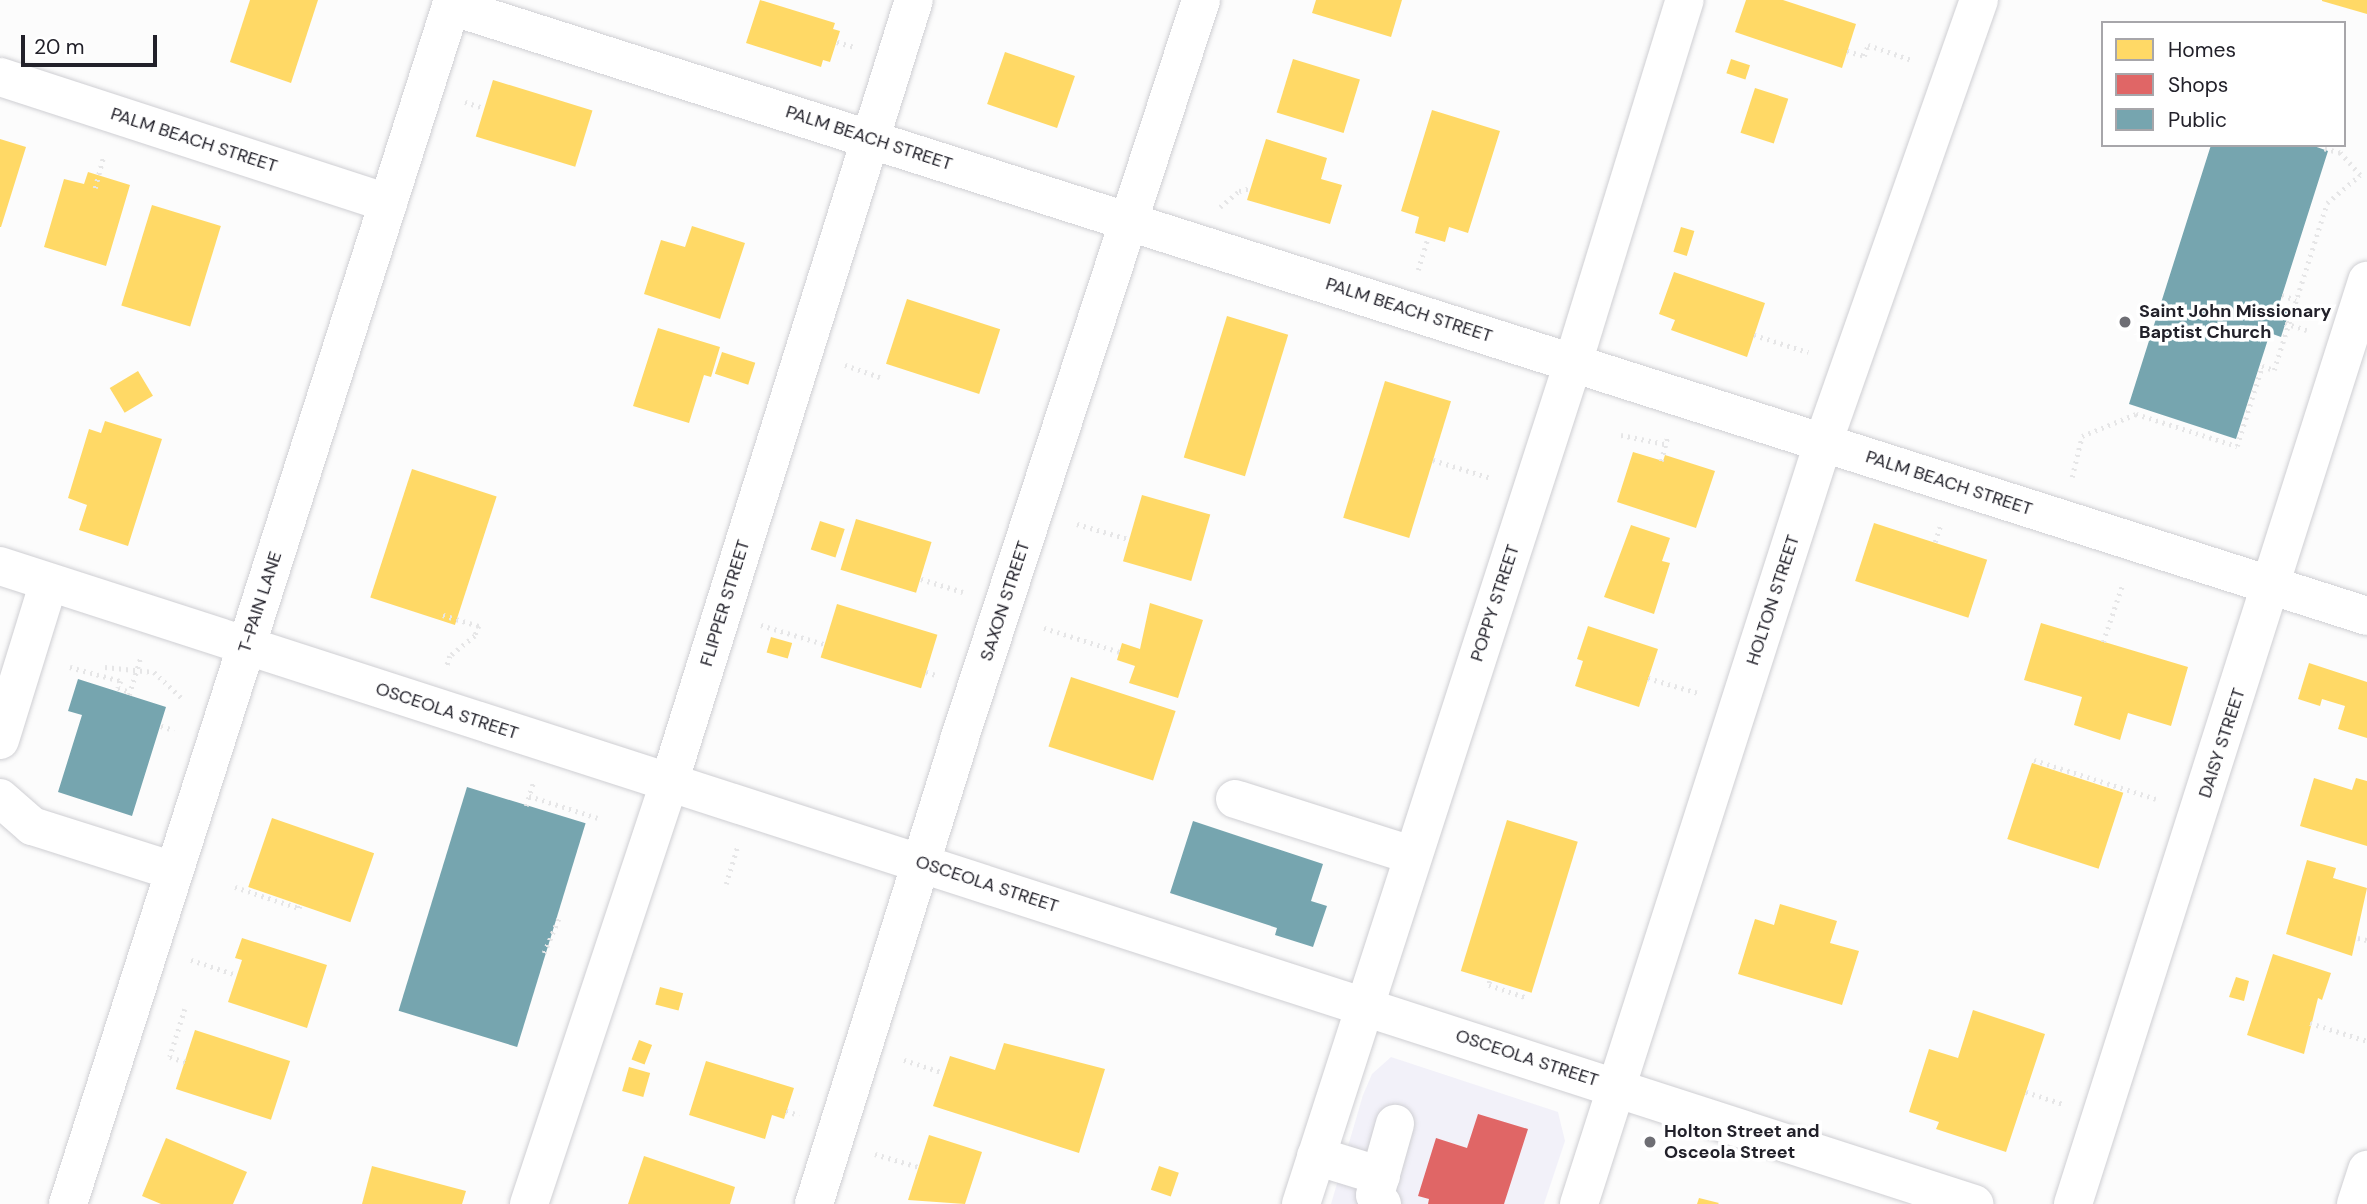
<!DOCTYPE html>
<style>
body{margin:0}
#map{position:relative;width:2367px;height:1204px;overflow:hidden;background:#fcfcfc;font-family:"DM Sans",sans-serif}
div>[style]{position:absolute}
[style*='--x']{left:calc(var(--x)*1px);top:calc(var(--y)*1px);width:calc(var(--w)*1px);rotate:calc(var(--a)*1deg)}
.built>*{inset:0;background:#f2f1f9}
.homes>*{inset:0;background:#ffd966;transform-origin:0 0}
.shops>*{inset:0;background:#e06666}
.public>*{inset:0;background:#76a5af;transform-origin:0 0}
.path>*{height:4.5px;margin-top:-2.25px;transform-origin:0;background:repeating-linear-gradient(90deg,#e6e6e7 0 2px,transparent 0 7px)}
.roads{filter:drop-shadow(0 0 2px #cfcfd3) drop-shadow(0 0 2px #cfcfd3)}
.minor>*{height:38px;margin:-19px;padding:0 19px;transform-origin:19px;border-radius:19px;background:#fff}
.dots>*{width:19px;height:19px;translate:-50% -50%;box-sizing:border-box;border:4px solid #fff;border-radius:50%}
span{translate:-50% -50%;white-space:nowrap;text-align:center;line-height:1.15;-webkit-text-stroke:7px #fff;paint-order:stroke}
.street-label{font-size:18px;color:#22212a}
.poi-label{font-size:18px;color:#22212a;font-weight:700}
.left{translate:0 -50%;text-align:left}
.legend{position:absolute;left:2101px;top:21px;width:245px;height:126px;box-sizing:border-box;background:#fff;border:2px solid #a7a6aa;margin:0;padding:9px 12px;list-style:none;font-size:21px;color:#22212a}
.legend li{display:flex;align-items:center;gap:14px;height:35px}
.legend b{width:35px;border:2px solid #a7a6aa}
.scale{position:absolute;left:21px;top:35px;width:136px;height:32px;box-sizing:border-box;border:4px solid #22212a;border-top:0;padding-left:9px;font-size:21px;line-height:24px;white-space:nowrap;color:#22212a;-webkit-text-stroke:5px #fff;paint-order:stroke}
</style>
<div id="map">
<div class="built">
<div style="clip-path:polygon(1391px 1057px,1558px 1112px,1565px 1141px,1544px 1204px,1331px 1204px,1363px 1095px,1372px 1074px)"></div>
</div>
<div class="homes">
<div style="clip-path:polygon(250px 0,318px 0,291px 83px,230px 62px)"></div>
<div style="clip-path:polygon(760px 0,835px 23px,833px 29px,840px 31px,830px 62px,823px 60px,821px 67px,746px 43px)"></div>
<div style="clip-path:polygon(1316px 0,1402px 0,1391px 37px,1312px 13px)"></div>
<div style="clip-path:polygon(1746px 0,1783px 0,1856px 24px,1842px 68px,1735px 32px)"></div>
<div style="clip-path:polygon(2322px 0,2367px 0,2367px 14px,2322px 1px)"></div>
<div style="left:1005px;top:52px;width:74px;height:55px;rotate:19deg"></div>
<div style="left:1293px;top:59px;width:70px;height:56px;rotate:17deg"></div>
<div style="left:1731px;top:59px;width:20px;height:15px;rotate:18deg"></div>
<div style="left:493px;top:80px;width:104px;height:59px;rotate:17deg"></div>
<div style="left:1755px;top:88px;width:35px;height:47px;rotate:18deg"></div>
<div style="clip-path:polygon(1432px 110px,1500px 131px,1468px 233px,1449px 227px,1445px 242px,1415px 233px,1419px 217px,1401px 211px)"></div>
<div style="clip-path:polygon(0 139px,26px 147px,1px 227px,0 227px)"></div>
<div style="clip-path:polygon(1266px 139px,1327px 158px,1321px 179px,1342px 185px,1330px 224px,1247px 200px)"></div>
<div style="clip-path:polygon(88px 172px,130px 185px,106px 266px,44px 247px,64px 179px,84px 184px)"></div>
<div style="left:152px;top:205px;width:72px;height:105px;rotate:17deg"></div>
<div style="clip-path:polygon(692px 226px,745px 243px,720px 319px,644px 294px,661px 240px,685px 247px)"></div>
<div style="left:1681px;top:227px;width:14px;height:26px;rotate:17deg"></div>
<div style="clip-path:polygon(1674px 272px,1765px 303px,1747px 357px,1671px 330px,1675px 320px,1659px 314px)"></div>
<div style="left:907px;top:299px;width:98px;height:68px;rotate:18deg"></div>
<div style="left:1227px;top:316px;width:64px;height:148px;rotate:17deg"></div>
<div style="clip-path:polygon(658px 328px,720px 347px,711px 377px,704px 375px,689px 423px,633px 406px)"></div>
<div style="left:722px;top:352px;width:35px;height:23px;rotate:18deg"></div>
<div style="left:138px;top:371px;width:29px;height:33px;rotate:59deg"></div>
<div style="left:1385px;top:381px;width:69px;height:143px;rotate:17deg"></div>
<div style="clip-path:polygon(105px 421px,162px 439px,128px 546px,79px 530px,87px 505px,68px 498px,89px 429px,101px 433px)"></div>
<div style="clip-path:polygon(1633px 452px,1663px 461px,1665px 455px,1715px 471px,1696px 528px,1617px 502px)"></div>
<div style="left:412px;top:469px;width:89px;height:135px;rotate:18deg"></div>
<div style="left:1142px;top:495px;width:71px;height:69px;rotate:16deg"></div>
<div style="left:856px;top:519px;width:79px;height:53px;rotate:17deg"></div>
<div style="left:820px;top:521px;width:26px;height:30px;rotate:18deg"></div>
<div style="left:1874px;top:523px;width:119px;height:61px;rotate:18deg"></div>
<div style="clip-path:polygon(1631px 525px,1670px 538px,1662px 561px,1670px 563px,1654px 614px,1604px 597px)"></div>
<div style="clip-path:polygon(1150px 603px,1203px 620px,1178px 698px,1129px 683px,1135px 666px,1117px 660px,1122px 643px,1140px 649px)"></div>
<div style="left:837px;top:604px;width:105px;height:56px;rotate:17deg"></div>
<div style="clip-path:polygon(2041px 623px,2188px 667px,2171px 726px,2128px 713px,2120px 740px,2074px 725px,2082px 697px,2024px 680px)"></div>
<div style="clip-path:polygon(1588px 626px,1658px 649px,1639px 707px,1575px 686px,1583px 661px,1577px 659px)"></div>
<div style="left:771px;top:637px;width:22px;height:16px;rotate:16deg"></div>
<div style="clip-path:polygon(2309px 663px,2367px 682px,2367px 738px,2338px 729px,2345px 706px,2322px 699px,2320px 706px,2298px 699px)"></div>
<div style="left:1071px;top:677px;width:110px;height:73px;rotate:18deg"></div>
<div style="left:2032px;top:763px;width:96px;height:80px;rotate:18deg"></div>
<div style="clip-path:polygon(2314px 778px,2352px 790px,2356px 778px,2367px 781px,2367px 846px,2300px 826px)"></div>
<div style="left:272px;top:818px;width:108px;height:73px;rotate:19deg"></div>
<div style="left:1507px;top:820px;width:74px;height:158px;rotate:17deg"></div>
<div style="clip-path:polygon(2307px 860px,2336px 868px,2333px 878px,2367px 888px,2352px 956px,2286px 934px)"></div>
<div style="clip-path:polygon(1780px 904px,1837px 921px,1830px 943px,1859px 951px,1842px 1005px,1738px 974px,1755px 919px,1774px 925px)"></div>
<div style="clip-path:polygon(242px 938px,327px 965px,307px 1028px,228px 1002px,242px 960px,235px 958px)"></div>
<div style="clip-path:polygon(2273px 954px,2331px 973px,2322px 1000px,2318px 998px,2304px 1054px,2247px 1035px)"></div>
<div style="clip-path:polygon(2236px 977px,2249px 981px,2244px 1001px,2229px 997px)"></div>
<div style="left:660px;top:987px;width:24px;height:18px;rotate:15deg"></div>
<div style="clip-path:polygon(1973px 1010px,2045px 1034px,2006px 1152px,1936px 1129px,1939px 1122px,1909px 1112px,1929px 1049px,1958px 1058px)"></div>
<div style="left:195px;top:1030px;width:100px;height:62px;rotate:18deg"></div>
<div style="left:639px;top:1040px;width:14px;height:21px;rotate:21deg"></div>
<div style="clip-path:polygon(1004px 1043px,1105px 1069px,1079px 1153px,933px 1106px,950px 1056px,995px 1070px)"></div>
<div style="clip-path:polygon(706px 1061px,794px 1088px,784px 1119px,772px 1115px,765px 1139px,689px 1115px)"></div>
<div style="left:629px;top:1067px;width:22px;height:25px;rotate:16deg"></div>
<div style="clip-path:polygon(929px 1135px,982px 1152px,965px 1204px,908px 1200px)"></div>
<div style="clip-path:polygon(166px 1138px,247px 1172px,233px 1204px,161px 1204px,142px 1196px)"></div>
<div style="clip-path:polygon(644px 1156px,735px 1187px,730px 1204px,628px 1204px)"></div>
<div style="clip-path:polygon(372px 1166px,466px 1191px,462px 1204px,362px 1204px)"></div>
<div style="left:1159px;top:1166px;width:21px;height:25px;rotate:19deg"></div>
<div style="clip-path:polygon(1699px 1198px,1719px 1203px,1718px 1204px,1697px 1204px)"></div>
</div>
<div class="shops">
<div style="clip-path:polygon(1478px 1114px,1528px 1129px,1504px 1204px,1428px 1204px,1429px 1199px,1418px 1196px,1436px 1138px,1467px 1148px)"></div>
</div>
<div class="public">
<div style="clip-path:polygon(2211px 145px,2311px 145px,2328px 151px,2279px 305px,2290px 309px,2281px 337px,2270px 333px,2236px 439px,2129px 404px)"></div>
<div style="clip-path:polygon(78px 679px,166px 707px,132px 816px,58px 792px,82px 715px,68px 711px)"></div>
<div style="left:467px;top:787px;width:124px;height:234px;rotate:17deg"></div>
<div style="clip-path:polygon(1193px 821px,1323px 864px,1311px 901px,1327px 906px,1313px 947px,1275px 935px,1277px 928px,1170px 893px)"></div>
</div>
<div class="path">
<div style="--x:837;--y:42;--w:18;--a:16"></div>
<div style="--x:1847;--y:51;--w:18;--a:16"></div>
<div style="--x:1864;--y:56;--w:12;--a:-70"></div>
<div style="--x:1868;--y:45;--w:46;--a:18.8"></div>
<div style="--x:465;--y:102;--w:20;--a:18"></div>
<div style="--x:95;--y:188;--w:34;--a:-75"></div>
<div style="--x:1220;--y:207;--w:25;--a:-40"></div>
<div style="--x:1239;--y:191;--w:12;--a:-14"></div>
<div style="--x:1418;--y:270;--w:34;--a:-73"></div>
<div style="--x:2282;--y:295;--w:15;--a:20"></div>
<div style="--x:2285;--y:323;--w:23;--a:18"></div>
<div style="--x:1754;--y:335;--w:57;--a:17.5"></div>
<div style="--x:845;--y:365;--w:37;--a:19"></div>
<div style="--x:1621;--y:435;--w:45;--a:11.6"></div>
<div style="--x:1433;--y:460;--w:61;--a:17.2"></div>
<div style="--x:1661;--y:461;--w:24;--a:-75"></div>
<div style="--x:2072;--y:477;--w:42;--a:-76.3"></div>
<div style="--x:2082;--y:436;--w:58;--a:-22.2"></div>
<div style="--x:2136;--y:414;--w:106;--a:17.6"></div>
<div style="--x:2237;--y:446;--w:84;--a:-72.6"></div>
<div style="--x:2262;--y:366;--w:13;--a:18"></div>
<div style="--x:2274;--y:370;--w:175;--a:-72.4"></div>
<div style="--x:2327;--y:203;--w:43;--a:-40.3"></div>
<div style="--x:2360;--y:175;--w:30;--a:-132"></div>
<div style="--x:2340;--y:153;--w:20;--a:-165"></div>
<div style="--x:1077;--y:524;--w:53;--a:16.4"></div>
<div style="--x:1935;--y:542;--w:20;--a:-72"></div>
<div style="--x:921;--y:579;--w:44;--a:17.2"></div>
<div style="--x:443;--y:615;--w:38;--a:17"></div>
<div style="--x:479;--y:626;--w:11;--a:112"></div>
<div style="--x:475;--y:636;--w:32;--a:141"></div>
<div style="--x:450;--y:656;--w:10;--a:107"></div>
<div style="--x:761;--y:625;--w:66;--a:16.8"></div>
<div style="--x:1044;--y:628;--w:80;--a:17.5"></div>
<div style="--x:2103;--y:642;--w:62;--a:-71.3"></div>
<div style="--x:70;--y:667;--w:53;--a:15.4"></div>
<div style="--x:121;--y:681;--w:8;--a:113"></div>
<div style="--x:118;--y:688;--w:13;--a:18"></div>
<div style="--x:105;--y:667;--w:49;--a:5.8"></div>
<div style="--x:154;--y:672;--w:40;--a:43"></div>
<div style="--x:926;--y:672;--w:10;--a:17"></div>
<div style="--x:1648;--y:678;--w:52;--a:16.7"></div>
<div style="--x:129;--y:695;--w:41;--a:-72.9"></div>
<div style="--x:161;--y:726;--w:14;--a:17"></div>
<div style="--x:2034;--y:760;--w:128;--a:17.7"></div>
<div style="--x:529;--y:796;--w:72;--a:17.7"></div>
<div style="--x:526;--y:806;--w:24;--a:-73"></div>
<div style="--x:726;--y:884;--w:38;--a:-73"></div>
<div style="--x:235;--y:887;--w:67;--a:18.2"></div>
<div style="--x:299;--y:908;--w:4;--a:-76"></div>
<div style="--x:2358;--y:938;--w:9;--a:13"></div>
<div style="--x:544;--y:953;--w:39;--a:-67"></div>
<div style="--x:191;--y:960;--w:48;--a:18.1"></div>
<div style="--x:1490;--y:981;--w:4;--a:104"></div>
<div style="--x:1489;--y:985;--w:41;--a:18.4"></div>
<div style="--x:185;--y:1009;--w:50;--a:107.4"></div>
<div style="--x:170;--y:1057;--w:16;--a:18"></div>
<div style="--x:2310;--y:1023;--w:60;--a:17.5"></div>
<div style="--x:904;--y:1060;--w:42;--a:18"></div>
<div style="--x:2026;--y:1092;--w:38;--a:18"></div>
<div style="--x:786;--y:1111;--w:14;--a:17"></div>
<div style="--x:875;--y:1154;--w:46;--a:16.5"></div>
</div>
<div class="roads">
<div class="minor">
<div style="--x:451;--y:6;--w:2011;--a:17.66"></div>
<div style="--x:0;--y:77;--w:408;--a:18"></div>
<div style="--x:0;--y:566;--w:2075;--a:17.91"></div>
<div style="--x:0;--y:740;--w:165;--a:-72.8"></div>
<div style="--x:0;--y:798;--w:43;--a:41.2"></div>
<div style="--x:32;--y:826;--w:149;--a:17.6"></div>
<div style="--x:1235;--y:799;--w:186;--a:17.6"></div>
<div style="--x:1316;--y:1156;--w:68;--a:17.1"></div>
<div style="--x:68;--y:1204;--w:1264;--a:-72.27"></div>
<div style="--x:529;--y:1204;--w:444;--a:-71.6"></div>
<div style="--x:669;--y:783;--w:820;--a:-72.63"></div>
<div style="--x:814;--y:1204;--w:486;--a:-72.6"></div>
<div style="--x:959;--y:740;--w:779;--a:-71.89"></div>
<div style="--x:1301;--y:1204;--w:884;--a:-72.08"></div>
<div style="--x:1573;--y:363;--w:380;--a:-72.9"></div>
<div style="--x:1382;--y:1204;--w:11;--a:-128"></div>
<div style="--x:1375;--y:1195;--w:74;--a:-74.3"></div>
<div style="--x:1579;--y:1204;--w:799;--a:-72.22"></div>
<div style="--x:1823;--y:443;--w:470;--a:-70.6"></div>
<div style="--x:2073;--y:1204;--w:969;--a:-72.33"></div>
<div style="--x:2356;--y:1204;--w:36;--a:-72"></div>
</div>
</div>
<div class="dots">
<div style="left:2125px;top:322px;background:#6e6e74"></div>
<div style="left:1650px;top:1142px;background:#6e6e74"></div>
</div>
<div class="street-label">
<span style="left:869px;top:138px;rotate:18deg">PALM BEACH STREET</span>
<span style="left:194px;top:140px;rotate:18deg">PALM BEACH STREET</span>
<span style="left:1409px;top:310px;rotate:18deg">PALM BEACH STREET</span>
<span style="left:1949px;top:483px;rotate:18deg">PALM BEACH STREET</span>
<span style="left:1773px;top:600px;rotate:-72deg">HOLTON STREET</span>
<span style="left:1005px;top:601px;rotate:-72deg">SAXON STREET</span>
<span style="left:260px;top:602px;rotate:-72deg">T-PAIN LANE</span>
<span style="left:725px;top:603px;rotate:-73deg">FLIPPER STREET</span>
<span style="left:1495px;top:603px;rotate:-72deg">POPPY STREET</span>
<span style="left:447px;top:711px;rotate:18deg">OSCEOLA STREET</span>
<span style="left:2222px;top:743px;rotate:-72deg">DAISY STREET</span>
<span style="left:987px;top:884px;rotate:18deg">OSCEOLA STREET</span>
<span style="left:1527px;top:1058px;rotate:18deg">OSCEOLA STREET</span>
</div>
<div class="poi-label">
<span class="left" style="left:2139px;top:322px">Saint John Missionary<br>Baptist Church</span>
<span class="left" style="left:1664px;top:1142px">Holton Street and<br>Osceola Street</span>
</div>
<ul class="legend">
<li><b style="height:19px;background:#ffd966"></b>Homes</li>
<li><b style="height:19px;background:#e06666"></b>Shops</li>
<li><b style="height:19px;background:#76a5af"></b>Public</li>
</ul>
<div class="scale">20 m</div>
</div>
